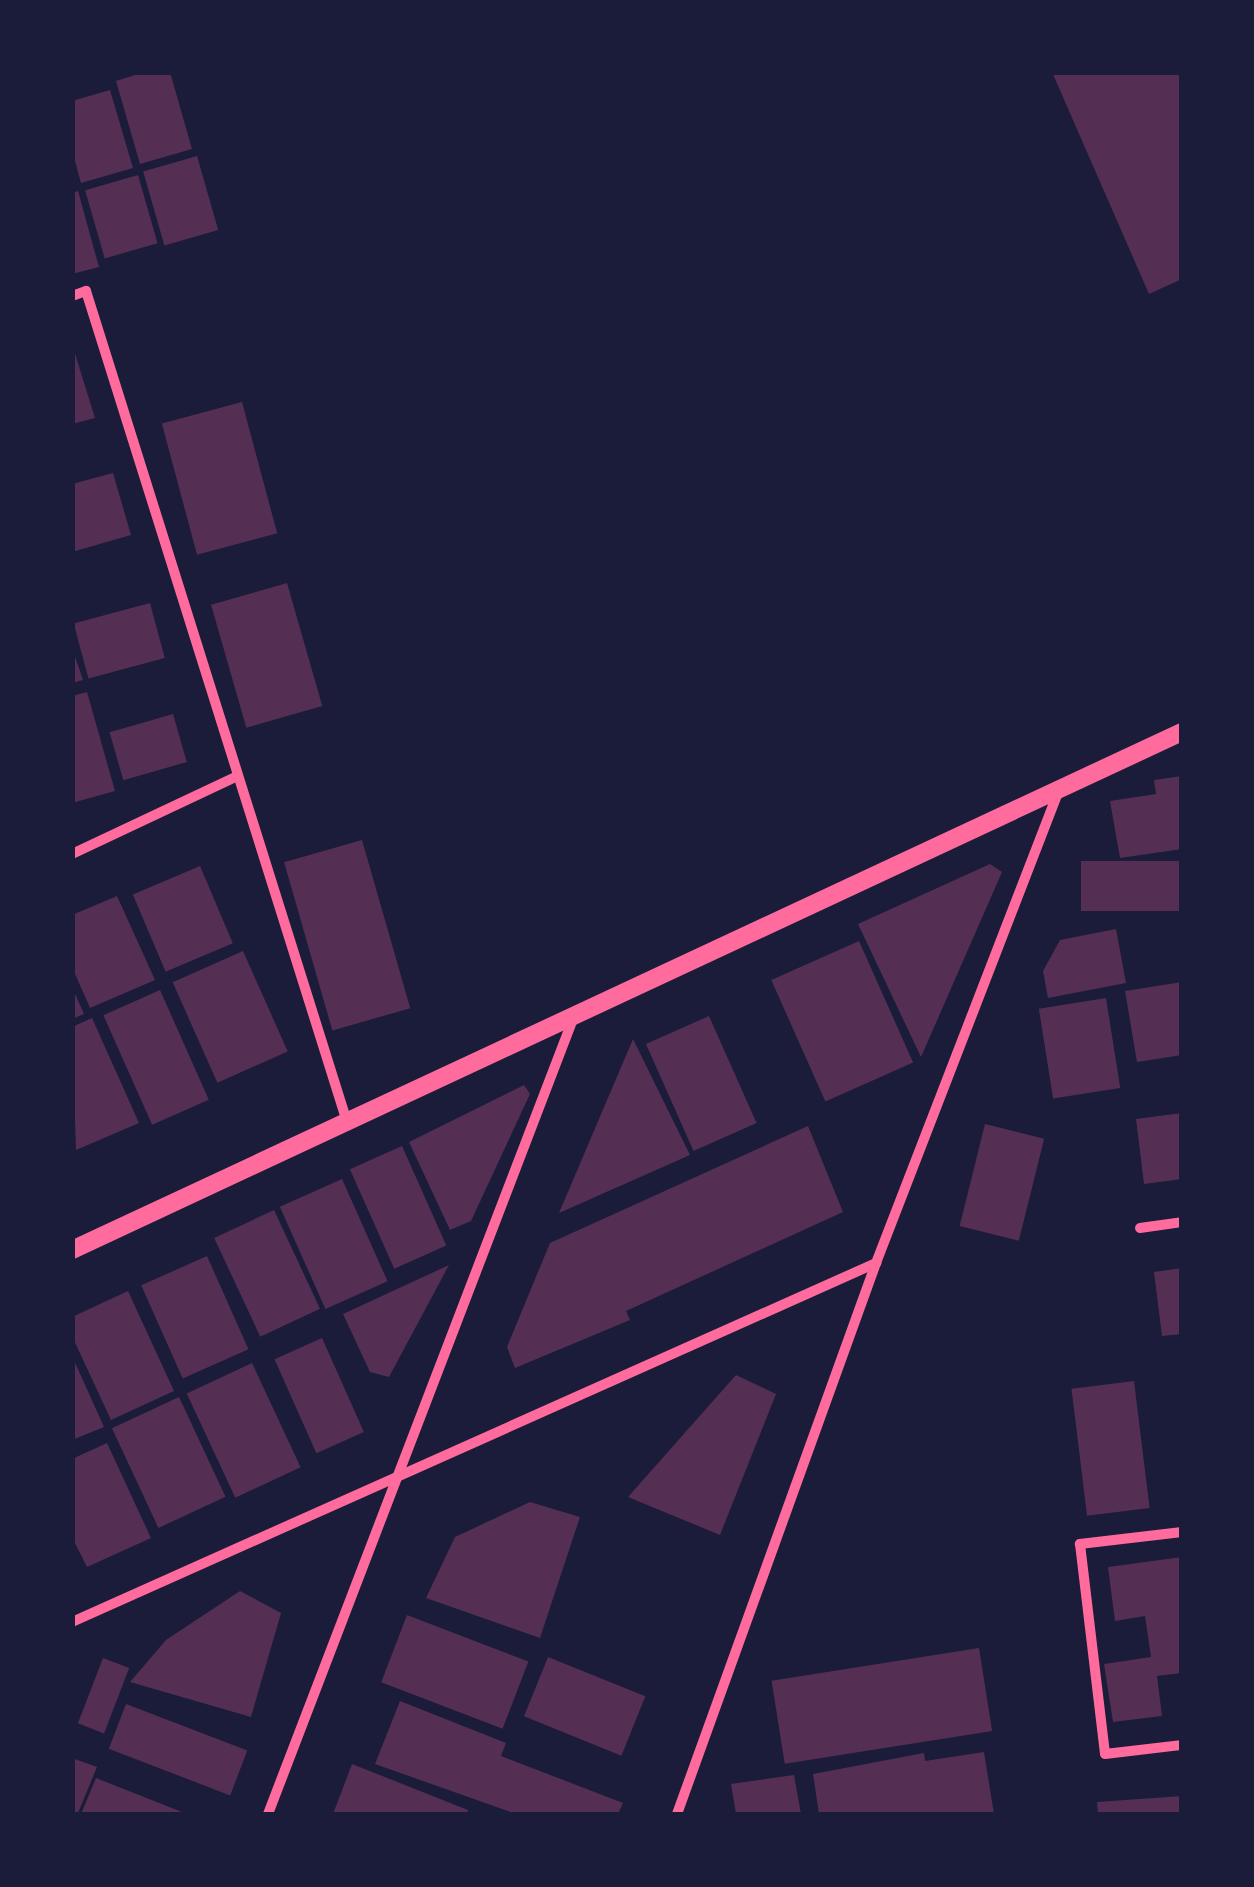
<!DOCTYPE html>
<style>
body{margin:0}
#map{position:relative;width:1254px;height:1887px;overflow:hidden;background:#1b1b3a;font-family:"PT Serif",serif}
div>[style]{position:absolute}
[style*='--x']{left:calc(var(--x)*1px);top:calc(var(--y)*1px);width:calc(var(--w)*1px);rotate:calc(var(--a)*1deg)}
.building>*{inset:0;background:#542f53;transform-origin:0 0}
.minor>*{height:10px;margin:-5px;padding:0 5px;transform-origin:5px;border-radius:5px;background:#ff6b9d}
.tertiary>*{height:18px;margin:-9px;padding:0 9px;transform-origin:9px;border-radius:9px;background:#ff6b9d}
span{translate:-50% -50%;white-space:nowrap;text-align:center;line-height:1.15;-webkit-text-stroke:10px #1b1b3a;paint-order:stroke}
.frame{position:absolute;inset:0;border:75px solid #1b1b3a;pointer-events:none}
</style>
<div id="map">
<div class="building">
<div style="clip-path:polygon(145px 72px,170px 72px,192px 149px,140px 164px,116px 81px)"></div>
<div style="clip-path:polygon(1052px 72px,1182px 72px,1182px 279px,1149px 294px)"></div>
<div style="clip-path:polygon(110px 90px,133px 168px,81px 183px,72px 150px,72px 101px)"></div>
<div style="left:197px;top:156px;width:77px;height:56px;rotate:74deg"></div>
<div style="left:138px;top:175px;width:71px;height:55px;rotate:74deg"></div>
<div style="clip-path:polygon(78px 191px,99px 267px,72px 274px,72px 193px)"></div>
<div style="clip-path:polygon(72px 344px,95px 418px,72px 424px)"></div>
<div style="left:242px;top:402px;width:136px;height:83px;rotate:75deg"></div>
<div style="clip-path:polygon(113px 473px,131px 535px,72px 552px,72px 484px)"></div>
<div style="left:287px;top:583px;width:128px;height:79px;rotate:74deg"></div>
<div style="left:150px;top:603px;width:57px;height:79px;rotate:75deg"></div>
<div style="clip-path:polygon(72px 648px,83px 680px,72px 683px)"></div>
<div style="clip-path:polygon(87px 692px,115px 791px,72px 803px,72px 696px)"></div>
<div style="left:173px;top:714px;width:50px;height:66px;rotate:74deg"></div>
<div style="clip-path:polygon(1182px 776px,1182px 849px,1120px 858px,1110px 801px,1156px 794px,1154px 780px)"></div>
<div style="left:362px;top:840px;width:175px;height:81px;rotate:74deg"></div>
<div style="left:1182px;top:861px;width:50px;height:101px;rotate:90deg"></div>
<div style="clip-path:polygon(990px 864px,1002px 872px,921px 1057px,858px 924px)"></div>
<div style="left:200px;top:866px;width:84px;height:73px;rotate:67deg"></div>
<div style="clip-path:polygon(117px 896px,155px 980px,90px 1008px,72px 967px,72px 915px)"></div>
<div style="clip-path:polygon(1116px 929px,1126px 983px,1048px 998px,1043px 971px,1060px 940px)"></div>
<div style="left:859px;top:941px;width:133px;height:96px;rotate:66deg"></div>
<div style="left:243px;top:951px;width:110px;height:77px;rotate:66deg"></div>
<div style="clip-path:polygon(1182px 982px,1182px 1055px,1137px 1062px,1125px 991px)"></div>
<div style="clip-path:polygon(72px 987px,84px 1014px,72px 1019px)"></div>
<div style="left:160px;top:990px;width:120px;height:62px;rotate:66deg"></div>
<div style="left:1106px;top:998px;width:91px;height:68px;rotate:81deg"></div>
<div style="left:709px;top:1016px;width:117px;height:69px;rotate:66deg"></div>
<div style="clip-path:polygon(92px 1018px,139px 1123px,76px 1150px,72px 1027px)"></div>
<div style="clip-path:polygon(633px 1039px,690px 1155px,559px 1213px)"></div>
<div style="clip-path:polygon(524px 1085px,530px 1094px,471px 1221px,450px 1230px,409px 1142px)"></div>
<div style="clip-path:polygon(1182px 1113px,1182px 1179px,1144px 1184px,1136px 1119px)"></div>
<div style="left:985px;top:1124px;width:61px;height:105px;rotate:14deg"></div>
<div style="clip-path:polygon(808px 1126px,843px 1212px,626px 1311px,630px 1320px,515px 1368px,507px 1347px,550px 1243px)"></div>
<div style="left:402px;top:1146px;width:109px;height:57px;rotate:66deg"></div>
<div style="left:342px;top:1179px;width:112px;height:68px;rotate:66deg"></div>
<div style="left:274px;top:1210px;width:109px;height:66px;rotate:65deg"></div>
<div style="left:207px;top:1256px;width:102px;height:72px;rotate:66deg"></div>
<div style="clip-path:polygon(449px 1265px,389px 1377px,370px 1372px,343px 1314px)"></div>
<div style="clip-path:polygon(1182px 1268px,1182px 1334px,1162px 1336px,1154px 1272px)"></div>
<div style="clip-path:polygon(128px 1291px,174px 1391px,111px 1420px,72px 1336px,72px 1317px)"></div>
<div style="left:322px;top:1338px;width:103px;height:52px;rotate:66deg"></div>
<div style="clip-path:polygon(72px 1356px,104px 1427px,72px 1440px)"></div>
<div style="left:252px;top:1363px;width:115px;height:72px;rotate:65deg"></div>
<div style="clip-path:polygon(736px 1375px,776px 1394px,720px 1535px,628px 1497px)"></div>
<div style="left:1134px;top:1381px;width:128px;height:63px;rotate:83deg"></div>
<div style="left:179px;top:1397px;width:110px;height:74px;rotate:65deg"></div>
<div style="clip-path:polygon(107px 1443px,151px 1538px,87px 1567px,72px 1537px,72px 1459px)"></div>
<div style="clip-path:polygon(530px 1502px,580px 1517px,540px 1638px,426px 1598px,455px 1537px)"></div>
<div style="clip-path:polygon(1182px 1557px,1182px 1673px,1157px 1676px,1162px 1716px,1113px 1722px,1104px 1664px,1151px 1657px,1145px 1616px,1115px 1621px,1108px 1567px)"></div>
<div style="clip-path:polygon(240px 1591px,281px 1613px,251px 1717px,130px 1682px,166px 1640px)"></div>
<div style="left:407px;top:1615px;width:130px;height:72px;rotate:21deg"></div>
<div style="left:979px;top:1648px;width:84px;height:210px;rotate:81deg"></div>
<div style="left:548px;top:1657px;width:105px;height:64px;rotate:22deg"></div>
<div style="left:103px;top:1658px;width:28px;height:70px;rotate:21deg"></div>
<div style="clip-path:polygon(400px 1701px,506px 1743px,501px 1756px,623px 1803px,618px 1814px,516px 1814px,375px 1764px)"></div>
<div style="left:126px;top:1704px;width:130px;height:48px;rotate:21deg"></div>
<div style="clip-path:polygon(984px 1752px,994px 1814px,819px 1814px,813px 1774px,924px 1753px,925px 1761px)"></div>
<div style="clip-path:polygon(72px 1758px,97px 1767px,78px 1813px,72px 1811px)"></div>
<div style="clip-path:polygon(352px 1764px,468px 1810px,467px 1814px,333px 1814px)"></div>
<div style="clip-path:polygon(794px 1775px,801px 1814px,736px 1814px,731px 1784px)"></div>
<div style="clip-path:polygon(96px 1778px,187px 1814px,81px 1814px)"></div>
<div style="clip-path:polygon(1182px 1796px,1182px 1814px,1098px 1814px,1097px 1802px)"></div>
</div>
<div class="minor">
<div style="--x:72;--y:296;--w:15;--a:-20"></div>
<div style="--x:86;--y:291;--w:871;--a:72.56"></div>
<div style="--x:72;--y:854;--w:183;--a:-25.2"></div>
<div style="--x:1140;--y:1228;--w:42;--a:-8.1"></div>
<div style="--x:1182;--y:1532;--w:103;--a:173.3"></div>
<div style="--x:1080;--y:1544;--w:211;--a:83.2"></div>
<div style="--x:1105;--y:1754;--w:78;--a:-6.7"></div>
<div style="--x:72;--y:1622;--w:881;--a:-24.06"></div>
<div style="--x:268;--y:1814;--w:851;--a:-69.01"></div>
<div style="--x:677;--y:1814;--w:586;--a:-70.14"></div>
<div style="--x:876;--y:1263;--w:507;--a:-68.85"></div>
</div>
<div class="tertiary">
<div style="--x:72;--y:1250;--w:1225;--a:-25.02"></div>
</div>
<div class="frame"></div>
</div>
